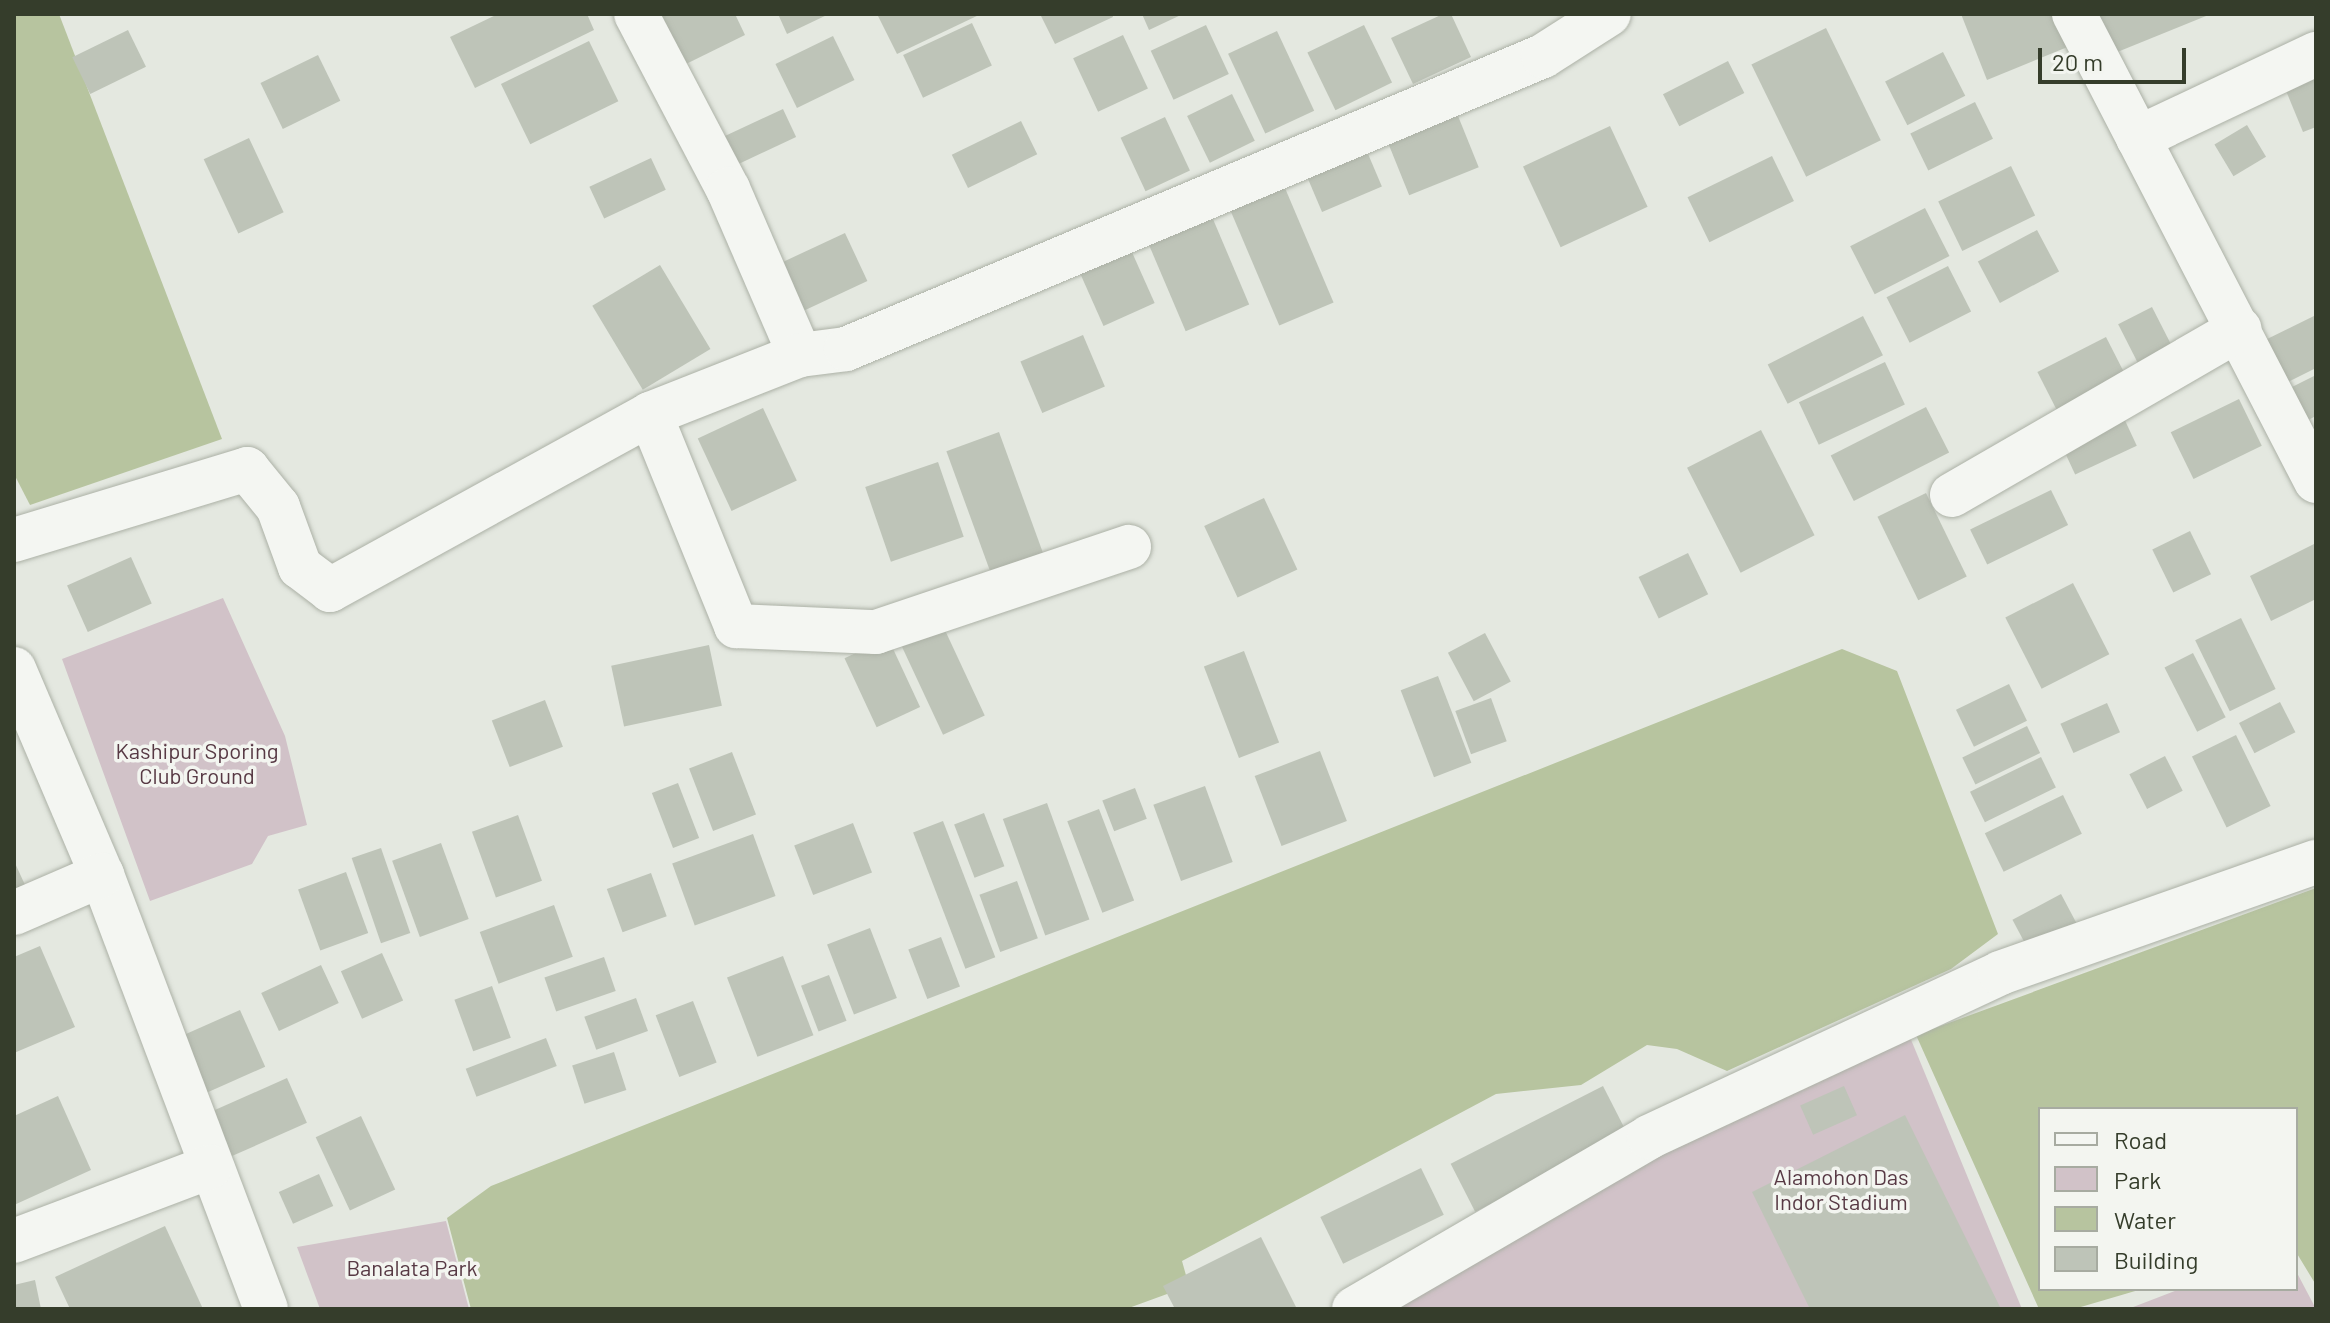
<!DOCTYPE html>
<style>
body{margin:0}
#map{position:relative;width:2330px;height:1323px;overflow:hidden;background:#e4e8e0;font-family:Barlow,sans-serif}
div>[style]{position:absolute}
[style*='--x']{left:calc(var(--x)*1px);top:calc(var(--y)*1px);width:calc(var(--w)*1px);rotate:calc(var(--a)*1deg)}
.green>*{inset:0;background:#d1c2c8}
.water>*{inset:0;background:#b7c49f}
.building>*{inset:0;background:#bec4b8;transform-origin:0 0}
.roads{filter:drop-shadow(0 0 2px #acb1a6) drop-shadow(0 0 2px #acb1a6)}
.street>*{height:44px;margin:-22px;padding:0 22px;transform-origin:22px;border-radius:22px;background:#f4f6f2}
span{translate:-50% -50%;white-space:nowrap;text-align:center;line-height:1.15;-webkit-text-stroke:7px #f3f5f0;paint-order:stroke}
.park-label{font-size:22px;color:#573944}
.frame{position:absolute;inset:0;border:16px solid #353d2b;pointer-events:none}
.legend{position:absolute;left:2038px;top:1107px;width:260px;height:184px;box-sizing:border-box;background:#f3f5f0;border:2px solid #a7aba1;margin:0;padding:10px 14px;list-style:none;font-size:24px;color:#353d2b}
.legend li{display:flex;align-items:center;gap:16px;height:40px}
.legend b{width:40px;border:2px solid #a7aba1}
.scale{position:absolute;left:2038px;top:48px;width:148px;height:36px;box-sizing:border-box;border:4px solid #353d2b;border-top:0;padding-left:10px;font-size:24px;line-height:28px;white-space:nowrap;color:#353d2b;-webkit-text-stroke:6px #f3f5f0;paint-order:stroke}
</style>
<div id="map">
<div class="green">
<div style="clip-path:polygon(223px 598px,285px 736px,307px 825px,268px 836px,252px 864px,150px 901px,62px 659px)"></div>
<div style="clip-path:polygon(1905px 1025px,2022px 1309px,1374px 1309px)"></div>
<div style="clip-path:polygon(446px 1221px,469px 1309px,320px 1309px,297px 1247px)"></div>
<div style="clip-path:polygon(2296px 1271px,2316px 1309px,2128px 1309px,2180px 1289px,2296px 1289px)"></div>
</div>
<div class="water">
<div style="clip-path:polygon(14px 14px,59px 14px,222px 439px,30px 505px,14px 474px)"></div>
<div style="clip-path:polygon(1842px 649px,1897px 671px,1998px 934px,1951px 969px,1727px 1071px,1677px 1049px,1647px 1045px,1581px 1085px,1496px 1094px,1182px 1261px,1189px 1286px,1126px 1309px,471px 1309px,447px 1218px,491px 1186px)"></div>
<div style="clip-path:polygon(2316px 888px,2316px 1285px,2296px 1252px,2296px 1109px,2040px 1109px,2040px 1289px,2142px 1289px,2074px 1309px,2039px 1309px,1916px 1035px)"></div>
</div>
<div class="building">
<div style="clip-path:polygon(498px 14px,587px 14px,594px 30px,475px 88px,450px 37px)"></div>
<div style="clip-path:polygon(661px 14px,735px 14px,745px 35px,686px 64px)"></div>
<div style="clip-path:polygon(778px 14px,829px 14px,787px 34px)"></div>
<div style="clip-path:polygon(877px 14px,981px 14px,897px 54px)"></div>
<div style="clip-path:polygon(1040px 14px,1112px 14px,1113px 17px,1055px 44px)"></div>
<div style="clip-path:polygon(1142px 14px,1183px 14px,1149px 30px)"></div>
<div style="clip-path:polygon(1443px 14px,1451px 14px,1471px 57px,1413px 84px,1391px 38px)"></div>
<div style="clip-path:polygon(1961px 14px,2057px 14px,2070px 46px,1987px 80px)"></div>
<div style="clip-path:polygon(2088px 14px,2211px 14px,2105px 57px)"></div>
<div style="left:972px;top:23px;width:47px;height:76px;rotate:65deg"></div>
<div style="left:1206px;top:25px;width:54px;height:61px;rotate:65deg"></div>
<div style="left:1364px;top:25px;width:64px;height:63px;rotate:64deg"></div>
<div style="left:1826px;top:28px;width:125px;height:83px;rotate:64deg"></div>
<div style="left:128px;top:30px;width:41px;height:62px;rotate:64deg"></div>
<div style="left:1277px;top:31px;width:88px;height:54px;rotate:65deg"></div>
<div style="left:1123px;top:35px;width:59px;height:55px;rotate:65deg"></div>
<div style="left:833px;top:36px;width:49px;height:64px;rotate:64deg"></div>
<div style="left:589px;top:41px;width:67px;height:98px;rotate:64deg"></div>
<div style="left:1943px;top:52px;width:49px;height:65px;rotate:63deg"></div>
<div style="left:318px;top:55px;width:51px;height:64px;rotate:64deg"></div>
<div style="left:1728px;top:61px;width:36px;height:73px;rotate:63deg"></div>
<div style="clip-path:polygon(2316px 66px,2316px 127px,2303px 132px,2282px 81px)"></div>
<div style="left:1232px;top:94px;width:52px;height:50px;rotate:64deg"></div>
<div style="left:1975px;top:102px;width:41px;height:72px;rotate:64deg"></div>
<div style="left:1454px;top:106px;width:66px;height:75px;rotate:68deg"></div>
<div style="left:783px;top:109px;width:31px;height:67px;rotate:65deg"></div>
<div style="left:1165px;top:117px;width:59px;height:49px;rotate:65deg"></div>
<div style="left:1021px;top:121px;width:37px;height:77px;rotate:64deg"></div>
<div style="left:2247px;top:125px;width:37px;height:38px;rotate:59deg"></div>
<div style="left:1610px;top:126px;width:89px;height:96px;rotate:65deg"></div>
<div style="left:1360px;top:135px;width:56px;height:65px;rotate:67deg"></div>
<div style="left:249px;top:138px;width:82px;height:50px;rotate:65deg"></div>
<div style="left:1772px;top:156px;width:50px;height:94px;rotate:64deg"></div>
<div style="left:651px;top:158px;width:35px;height:68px;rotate:65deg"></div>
<div style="left:2011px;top:166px;width:55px;height:81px;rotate:64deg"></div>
<div style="left:1282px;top:181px;width:132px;height:59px;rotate:67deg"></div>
<div style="left:1207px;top:205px;width:108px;height:69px;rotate:67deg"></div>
<div style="left:1925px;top:208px;width:54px;height:84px;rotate:63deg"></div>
<div style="left:2037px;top:230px;width:47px;height:67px;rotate:62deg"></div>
<div style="left:845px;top:233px;width:53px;height:72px;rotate:65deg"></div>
<div style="left:1127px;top:241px;width:68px;height:56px;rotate:66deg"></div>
<div style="left:660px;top:265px;width:98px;height:79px;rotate:59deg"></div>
<div style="left:1948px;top:266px;width:51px;height:69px;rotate:63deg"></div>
<div style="left:2152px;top:307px;width:46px;height:38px;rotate:63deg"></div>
<div style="clip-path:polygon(2316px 315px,2316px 368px,2280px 386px,2259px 343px)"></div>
<div style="left:1863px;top:316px;width:44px;height:107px;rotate:63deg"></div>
<div style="left:1083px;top:335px;width:56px;height:68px;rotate:67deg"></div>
<div style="left:2106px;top:337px;width:48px;height:77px;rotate:63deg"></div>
<div style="left:1885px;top:362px;width:47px;height:95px;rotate:65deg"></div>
<div style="clip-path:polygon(2316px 375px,2316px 416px,2294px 427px,2278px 394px)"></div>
<div style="left:2239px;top:399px;width:52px;height:76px;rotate:64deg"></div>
<div style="left:1926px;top:407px;width:51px;height:107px;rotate:63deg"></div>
<div style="left:763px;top:408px;width:80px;height:72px;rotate:65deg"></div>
<div style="left:2122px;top:414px;width:35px;height:68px;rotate:65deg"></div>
<div style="left:1761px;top:430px;width:118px;height:83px;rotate:63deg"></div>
<div style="left:999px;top:432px;width:130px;height:56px;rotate:70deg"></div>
<div style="left:938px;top:462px;width:79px;height:77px;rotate:71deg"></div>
<div style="left:2051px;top:490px;width:39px;height:90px;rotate:64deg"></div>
<div style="left:1926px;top:493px;width:93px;height:54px;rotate:64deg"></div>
<div style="left:1264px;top:498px;width:79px;height:66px;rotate:65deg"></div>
<div style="left:2190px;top:531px;width:48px;height:42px;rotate:64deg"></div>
<div style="clip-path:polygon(2316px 543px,2316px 599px,2271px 621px,2250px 576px)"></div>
<div style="left:1688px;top:553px;width:46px;height:55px;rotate:64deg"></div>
<div style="left:131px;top:557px;width:51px;height:70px;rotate:66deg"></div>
<div style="left:2073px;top:583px;width:80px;height:76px;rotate:63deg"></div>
<div style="left:937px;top:613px;width:113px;height:46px;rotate:65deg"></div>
<div style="left:2241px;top:618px;width:79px;height:51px;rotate:64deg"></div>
<div style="left:1485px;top:633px;width:55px;height:42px;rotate:62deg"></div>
<div style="left:888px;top:638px;width:76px;height:48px;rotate:65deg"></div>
<div style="left:709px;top:645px;width:62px;height:100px;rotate:78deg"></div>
<div style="left:1244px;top:651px;width:98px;height:43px;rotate:69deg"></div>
<div style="left:2193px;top:653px;width:72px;height:32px;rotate:63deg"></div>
<div style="left:1438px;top:676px;width:93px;height:40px;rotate:69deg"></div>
<div style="left:2009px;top:684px;width:41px;height:59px;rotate:64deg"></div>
<div style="left:1491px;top:698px;width:46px;height:38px;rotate:70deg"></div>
<div style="left:545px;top:700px;width:50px;height:57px;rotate:69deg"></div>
<div style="left:2280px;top:702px;width:34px;height:46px;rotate:63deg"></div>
<div style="left:2107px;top:703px;width:32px;height:51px;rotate:66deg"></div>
<div style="left:2027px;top:726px;width:30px;height:72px;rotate:64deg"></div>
<div style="left:2236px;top:735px;width:79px;height:49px;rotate:64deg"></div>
<div style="left:1320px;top:751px;width:75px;height:70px;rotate:69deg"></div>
<div style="left:732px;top:752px;width:67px;height:46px;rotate:69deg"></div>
<div style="left:2165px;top:756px;width:39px;height:40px;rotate:63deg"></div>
<div style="left:2041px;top:757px;width:34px;height:79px;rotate:64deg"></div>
<div style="left:678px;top:783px;width:59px;height:28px;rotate:69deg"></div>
<div style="left:1205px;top:786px;width:81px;height:55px;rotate:70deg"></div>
<div style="left:1135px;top:788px;width:33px;height:35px;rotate:69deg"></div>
<div style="left:2063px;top:795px;width:43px;height:87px;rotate:64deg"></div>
<div style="left:1047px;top:803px;width:124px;height:47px;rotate:70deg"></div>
<div style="left:1099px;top:809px;width:98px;height:34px;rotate:69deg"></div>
<div style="left:984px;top:813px;width:57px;height:32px;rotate:69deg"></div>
<div style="left:518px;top:815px;width:70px;height:49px;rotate:70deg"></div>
<div style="left:943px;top:821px;width:146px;height:32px;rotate:69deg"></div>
<div style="left:853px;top:823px;width:53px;height:63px;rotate:69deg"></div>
<div style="left:753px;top:834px;width:66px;height:86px;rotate:70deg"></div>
<div style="left:441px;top:843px;width:81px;height:52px;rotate:70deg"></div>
<div style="left:381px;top:848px;width:90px;height:31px;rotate:71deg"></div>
<div style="clip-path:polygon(14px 861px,26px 887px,14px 892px)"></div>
<div style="left:346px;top:872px;width:65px;height:51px;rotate:70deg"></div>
<div style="left:651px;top:873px;width:46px;height:47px;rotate:70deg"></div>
<div style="left:1017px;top:881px;width:61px;height:40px;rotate:70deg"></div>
<div style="left:2061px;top:894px;width:36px;height:55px;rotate:62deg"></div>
<div style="left:554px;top:905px;width:55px;height:79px;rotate:70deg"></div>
<div style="left:870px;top:928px;width:75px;height:46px;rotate:69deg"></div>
<div style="left:941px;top:937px;width:53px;height:35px;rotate:69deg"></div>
<div style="clip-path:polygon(40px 946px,75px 1027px,14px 1053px,14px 957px)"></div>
<div style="left:382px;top:953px;width:52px;height:45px;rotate:66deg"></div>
<div style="left:783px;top:956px;width:85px;height:60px;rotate:69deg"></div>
<div style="left:604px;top:957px;width:36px;height:63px;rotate:71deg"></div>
<div style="left:321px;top:965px;width:42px;height:66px;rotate:65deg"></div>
<div style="left:829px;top:975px;width:49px;height:30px;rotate:69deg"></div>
<div style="left:492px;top:986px;width:55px;height:40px;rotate:70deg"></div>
<div style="left:636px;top:998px;width:35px;height:55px;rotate:70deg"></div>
<div style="left:693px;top:1001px;width:66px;height:40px;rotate:69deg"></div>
<div style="left:240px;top:1010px;width:62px;height:82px;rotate:66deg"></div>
<div style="left:546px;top:1038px;width:30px;height:86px;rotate:69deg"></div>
<div style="left:614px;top:1052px;width:40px;height:44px;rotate:72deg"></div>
<div style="left:287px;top:1078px;width:49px;height:82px;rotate:66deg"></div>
<div style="left:1603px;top:1086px;width:54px;height:171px;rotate:63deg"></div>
<div style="left:1844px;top:1086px;width:32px;height:48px;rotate:66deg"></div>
<div style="clip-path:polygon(58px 1096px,91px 1170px,14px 1205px,14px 1116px)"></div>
<div style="clip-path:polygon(1905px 1115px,2001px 1309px,1810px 1309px,1752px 1192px)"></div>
<div style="left:361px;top:1116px;width:81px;height:50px;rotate:65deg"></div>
<div style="left:1421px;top:1168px;width:52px;height:112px;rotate:64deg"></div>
<div style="left:319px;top:1174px;width:35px;height:44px;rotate:66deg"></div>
<div style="clip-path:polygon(165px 1226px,203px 1309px,70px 1309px,55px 1277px)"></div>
<div style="clip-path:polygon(1261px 1237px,1296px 1307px,1175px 1309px,1163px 1286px)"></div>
<div style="clip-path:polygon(35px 1280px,41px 1309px,14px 1309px,14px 1285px)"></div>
</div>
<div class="roads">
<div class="street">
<div style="--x:636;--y:14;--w:198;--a:62.3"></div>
<div style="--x:728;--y:189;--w:181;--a:66.6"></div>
<div style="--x:2074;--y:14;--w:526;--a:62.61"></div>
<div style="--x:2138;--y:138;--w:197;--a:-25.3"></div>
<div style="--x:650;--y:414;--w:229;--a:67.9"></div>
<div style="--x:736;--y:626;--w:140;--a:2.5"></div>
<div style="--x:876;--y:632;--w:267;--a:-18.6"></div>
<div style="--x:1952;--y:495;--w:332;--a:-30"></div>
<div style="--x:14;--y:540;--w:244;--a:-16.9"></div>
<div style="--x:247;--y:469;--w:49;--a:50.8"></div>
<div style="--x:278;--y:507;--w:64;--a:69.9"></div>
<div style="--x:300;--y:567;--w:38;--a:37"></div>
<div style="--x:330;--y:590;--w:365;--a:-28.8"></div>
<div style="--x:650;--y:414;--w:161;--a:-21.5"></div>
<div style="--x:800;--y:355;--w:46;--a:-7.4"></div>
<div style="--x:846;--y:349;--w:756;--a:-22.8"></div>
<div style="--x:1543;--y:56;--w:78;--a:-32.5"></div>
<div style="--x:14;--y:669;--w:224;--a:66.9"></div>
<div style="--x:102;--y:875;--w:464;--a:69.3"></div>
<div style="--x:14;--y:913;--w:96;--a:-23.4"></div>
<div style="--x:14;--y:1241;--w:210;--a:-20.7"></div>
<div style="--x:1354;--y:1309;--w:341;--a:-30.2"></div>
<div style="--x:1649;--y:1137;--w:387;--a:-25"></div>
<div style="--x:2000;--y:973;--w:335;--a:-19.4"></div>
</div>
</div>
<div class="park-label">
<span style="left:197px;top:763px">Kashipur Sporing<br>Club Ground</span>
<span style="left:1841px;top:1189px">Alamohon Das<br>Indor Stadium</span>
<span style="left:412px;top:1268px">Banalata Park</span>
</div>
<div class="frame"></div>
<ul class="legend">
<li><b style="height:10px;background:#f4f6f2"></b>Road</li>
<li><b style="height:22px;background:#d1c2c8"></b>Park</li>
<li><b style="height:22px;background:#b7c49f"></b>Water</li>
<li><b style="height:22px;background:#bec4b8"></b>Building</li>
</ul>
<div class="scale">20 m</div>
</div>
